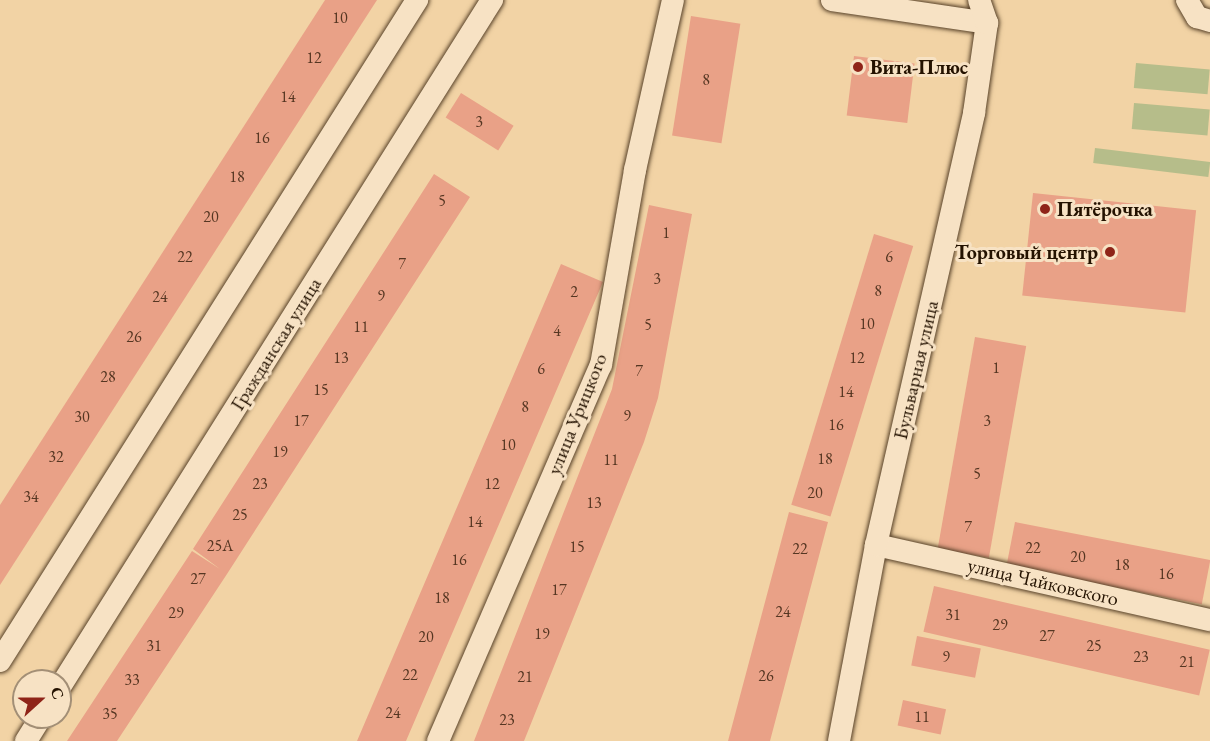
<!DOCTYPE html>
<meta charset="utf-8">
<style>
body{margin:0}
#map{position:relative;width:1210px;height:741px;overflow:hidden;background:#f2d3a5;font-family:"EB Garamond",serif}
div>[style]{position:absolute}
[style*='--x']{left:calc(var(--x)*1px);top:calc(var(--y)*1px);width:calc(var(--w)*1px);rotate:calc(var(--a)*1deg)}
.green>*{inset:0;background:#b6bd8a;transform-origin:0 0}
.building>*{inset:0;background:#e9a187;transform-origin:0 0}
.roads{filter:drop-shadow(0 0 2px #584229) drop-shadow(0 0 2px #584229)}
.minor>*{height:22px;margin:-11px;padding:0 11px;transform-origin:11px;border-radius:11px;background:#f7e2c4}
.dots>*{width:16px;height:16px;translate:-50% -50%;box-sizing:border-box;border:3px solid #f7e2c4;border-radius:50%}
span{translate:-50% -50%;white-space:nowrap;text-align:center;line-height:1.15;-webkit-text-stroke:6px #f7e2c4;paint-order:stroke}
.number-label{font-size:16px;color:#553622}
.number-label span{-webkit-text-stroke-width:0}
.poi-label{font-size:20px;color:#241200;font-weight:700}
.left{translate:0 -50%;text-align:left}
.right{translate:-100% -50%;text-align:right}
.street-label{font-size:20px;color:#241200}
.north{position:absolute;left:12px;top:669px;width:60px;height:60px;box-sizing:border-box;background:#f7e2c4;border:2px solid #a38f76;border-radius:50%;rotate:69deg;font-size:16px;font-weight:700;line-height:24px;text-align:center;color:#241200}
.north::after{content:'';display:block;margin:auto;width:21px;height:27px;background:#8f2418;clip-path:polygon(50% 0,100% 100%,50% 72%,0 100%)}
</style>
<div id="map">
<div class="green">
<div style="left:1136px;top:63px;width:74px;height:25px;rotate:5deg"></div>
<div style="left:1134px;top:103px;width:76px;height:26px;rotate:5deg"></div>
<div style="left:1095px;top:148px;width:116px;height:15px;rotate:7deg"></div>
</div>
<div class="building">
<div style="clip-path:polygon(325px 0,377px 0,0 585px,0 505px)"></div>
<div style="left:691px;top:16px;width:50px;height:121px;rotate:9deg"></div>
<div style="left:854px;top:56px;width:61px;height:60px;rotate:7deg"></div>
<div style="left:461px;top:93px;width:62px;height:29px;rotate:32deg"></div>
<div style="clip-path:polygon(434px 174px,470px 197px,227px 574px,117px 741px,67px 741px,192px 551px,220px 569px,193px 549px)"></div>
<div style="left:1033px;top:193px;width:164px;height:103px;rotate:6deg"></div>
<div style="clip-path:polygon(649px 205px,692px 214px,658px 398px,644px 442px,524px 741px,474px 741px,612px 389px)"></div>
<div style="left:874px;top:234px;width:41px;height:283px;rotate:17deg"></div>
<div style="clip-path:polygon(561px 264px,603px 282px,554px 396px,406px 741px,357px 741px)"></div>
<div style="left:975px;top:337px;width:52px;height:215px;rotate:10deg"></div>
<div style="clip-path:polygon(789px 512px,828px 522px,811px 586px,770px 741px,728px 741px)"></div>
<div style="left:1015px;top:522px;width:199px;height:45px;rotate:11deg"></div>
<div style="left:934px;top:586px;width:283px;height:47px;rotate:13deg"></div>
<div style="left:917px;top:636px;width:65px;height:30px;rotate:11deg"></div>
<div style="left:903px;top:700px;width:44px;height:26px;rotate:12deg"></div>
</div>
<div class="roads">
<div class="minor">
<div style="--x:832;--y:0;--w:157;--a:8.4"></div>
<div style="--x:1187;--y:0;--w:20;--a:60"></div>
<div style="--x:1197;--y:17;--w:14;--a:17"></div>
<div style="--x:876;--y:545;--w:342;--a:12.7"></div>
<div style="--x:0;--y:661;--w:782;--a:-57.75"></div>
<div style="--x:60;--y:687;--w:812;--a:-57.84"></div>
<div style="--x:26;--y:741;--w:28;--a:-58"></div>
<div style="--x:438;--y:741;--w:410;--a:-66.6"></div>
<div style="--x:601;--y:365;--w:198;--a:-80.1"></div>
<div style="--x:635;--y:170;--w:174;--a:-77.4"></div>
<div style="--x:839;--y:741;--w:199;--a:-79.3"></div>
<div style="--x:876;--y:545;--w:443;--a:-77.2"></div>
<div style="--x:974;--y:113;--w:91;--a:-81.8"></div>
<div style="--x:987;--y:23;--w:24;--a:-109"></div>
</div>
</div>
<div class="dots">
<div style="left:858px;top:67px;background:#8f2418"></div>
<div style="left:1045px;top:209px;background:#8f2418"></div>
<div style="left:1110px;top:252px;background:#8f2418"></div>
</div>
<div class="number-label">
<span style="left:340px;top:18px">10</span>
<span style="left:314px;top:58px">12</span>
<span style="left:706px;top:80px">8</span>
<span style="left:288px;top:97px">14</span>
<span style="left:479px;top:122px">3</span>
<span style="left:262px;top:138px">16</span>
<span style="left:237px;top:177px">18</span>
<span style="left:442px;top:201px">5</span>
<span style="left:211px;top:217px">20</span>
<span style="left:666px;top:233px">1</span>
<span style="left:185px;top:257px">22</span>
<span style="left:889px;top:257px">6</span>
<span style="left:402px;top:264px">7</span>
<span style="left:657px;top:279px">3</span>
<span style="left:878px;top:291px">8</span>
<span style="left:574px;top:292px">2</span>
<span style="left:381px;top:296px">9</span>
<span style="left:160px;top:297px">24</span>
<span style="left:867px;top:324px">10</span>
<span style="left:648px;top:325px">5</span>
<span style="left:361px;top:327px">11</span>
<span style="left:557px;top:331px">4</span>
<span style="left:134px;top:337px">26</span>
<span style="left:341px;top:358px">13</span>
<span style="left:857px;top:358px">12</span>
<span style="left:996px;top:368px">1</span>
<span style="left:541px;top:369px">6</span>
<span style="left:639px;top:371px">7</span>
<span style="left:108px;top:377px">28</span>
<span style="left:321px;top:390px">15</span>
<span style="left:846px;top:392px">14</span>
<span style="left:525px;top:407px">8</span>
<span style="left:627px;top:416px">9</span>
<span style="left:82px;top:417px">30</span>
<span style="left:301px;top:421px">17</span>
<span style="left:987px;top:421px">3</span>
<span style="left:836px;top:425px">16</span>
<span style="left:508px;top:445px">10</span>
<span style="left:280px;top:452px">19</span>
<span style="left:56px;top:457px">32</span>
<span style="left:825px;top:459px">18</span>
<span style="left:611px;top:460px">11</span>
<span style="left:977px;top:474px">5</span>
<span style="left:260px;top:484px">23</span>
<span style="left:492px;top:484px">12</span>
<span style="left:815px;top:493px">20</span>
<span style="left:31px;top:497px">34</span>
<span style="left:594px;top:503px">13</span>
<span style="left:240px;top:515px">25</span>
<span style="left:475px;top:522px">14</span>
<span style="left:968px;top:527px">7</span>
<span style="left:220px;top:546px">25А</span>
<span style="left:577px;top:547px">15</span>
<span style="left:1033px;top:548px">22</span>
<span style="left:800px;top:549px">22</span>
<span style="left:1078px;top:557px">20</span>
<span style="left:459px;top:560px">16</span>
<span style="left:1122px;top:565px">18</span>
<span style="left:1166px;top:574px">16</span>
<span style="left:198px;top:579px">27</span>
<span style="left:559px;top:590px">17</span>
<span style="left:442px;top:598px">18</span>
<span style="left:783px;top:612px">24</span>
<span style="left:176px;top:613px">29</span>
<span style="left:953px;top:615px">31</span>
<span style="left:1000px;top:625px">29</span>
<span style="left:542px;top:634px">19</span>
<span style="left:1047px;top:636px">27</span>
<span style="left:426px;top:637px">20</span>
<span style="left:154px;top:646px">31</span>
<span style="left:1094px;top:646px">25</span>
<span style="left:946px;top:657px">9</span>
<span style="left:1141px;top:657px">23</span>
<span style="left:1187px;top:662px">21</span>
<span style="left:410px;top:675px">22</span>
<span style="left:766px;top:676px">26</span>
<span style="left:525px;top:677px">21</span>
<span style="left:132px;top:680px">33</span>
<span style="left:393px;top:713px">24</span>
<span style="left:110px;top:714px">35</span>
<span style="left:922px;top:717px">11</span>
<span style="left:507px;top:720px">23</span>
</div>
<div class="poi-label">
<span class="left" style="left:870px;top:67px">Вита-Плюс</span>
<span class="left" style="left:1057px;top:209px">Пятёрочка</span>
<span class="right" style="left:1098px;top:252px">Торговый центр</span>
</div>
<div class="street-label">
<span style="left:276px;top:344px;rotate:-58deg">Гражданская улица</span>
<span style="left:916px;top:370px;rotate:-77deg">Бульварная улица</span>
<span style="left:577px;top:414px;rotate:-68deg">улица Урицкого</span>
<span style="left:1043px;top:582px;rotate:13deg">улица Чайковского</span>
</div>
<div class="north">С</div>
</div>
